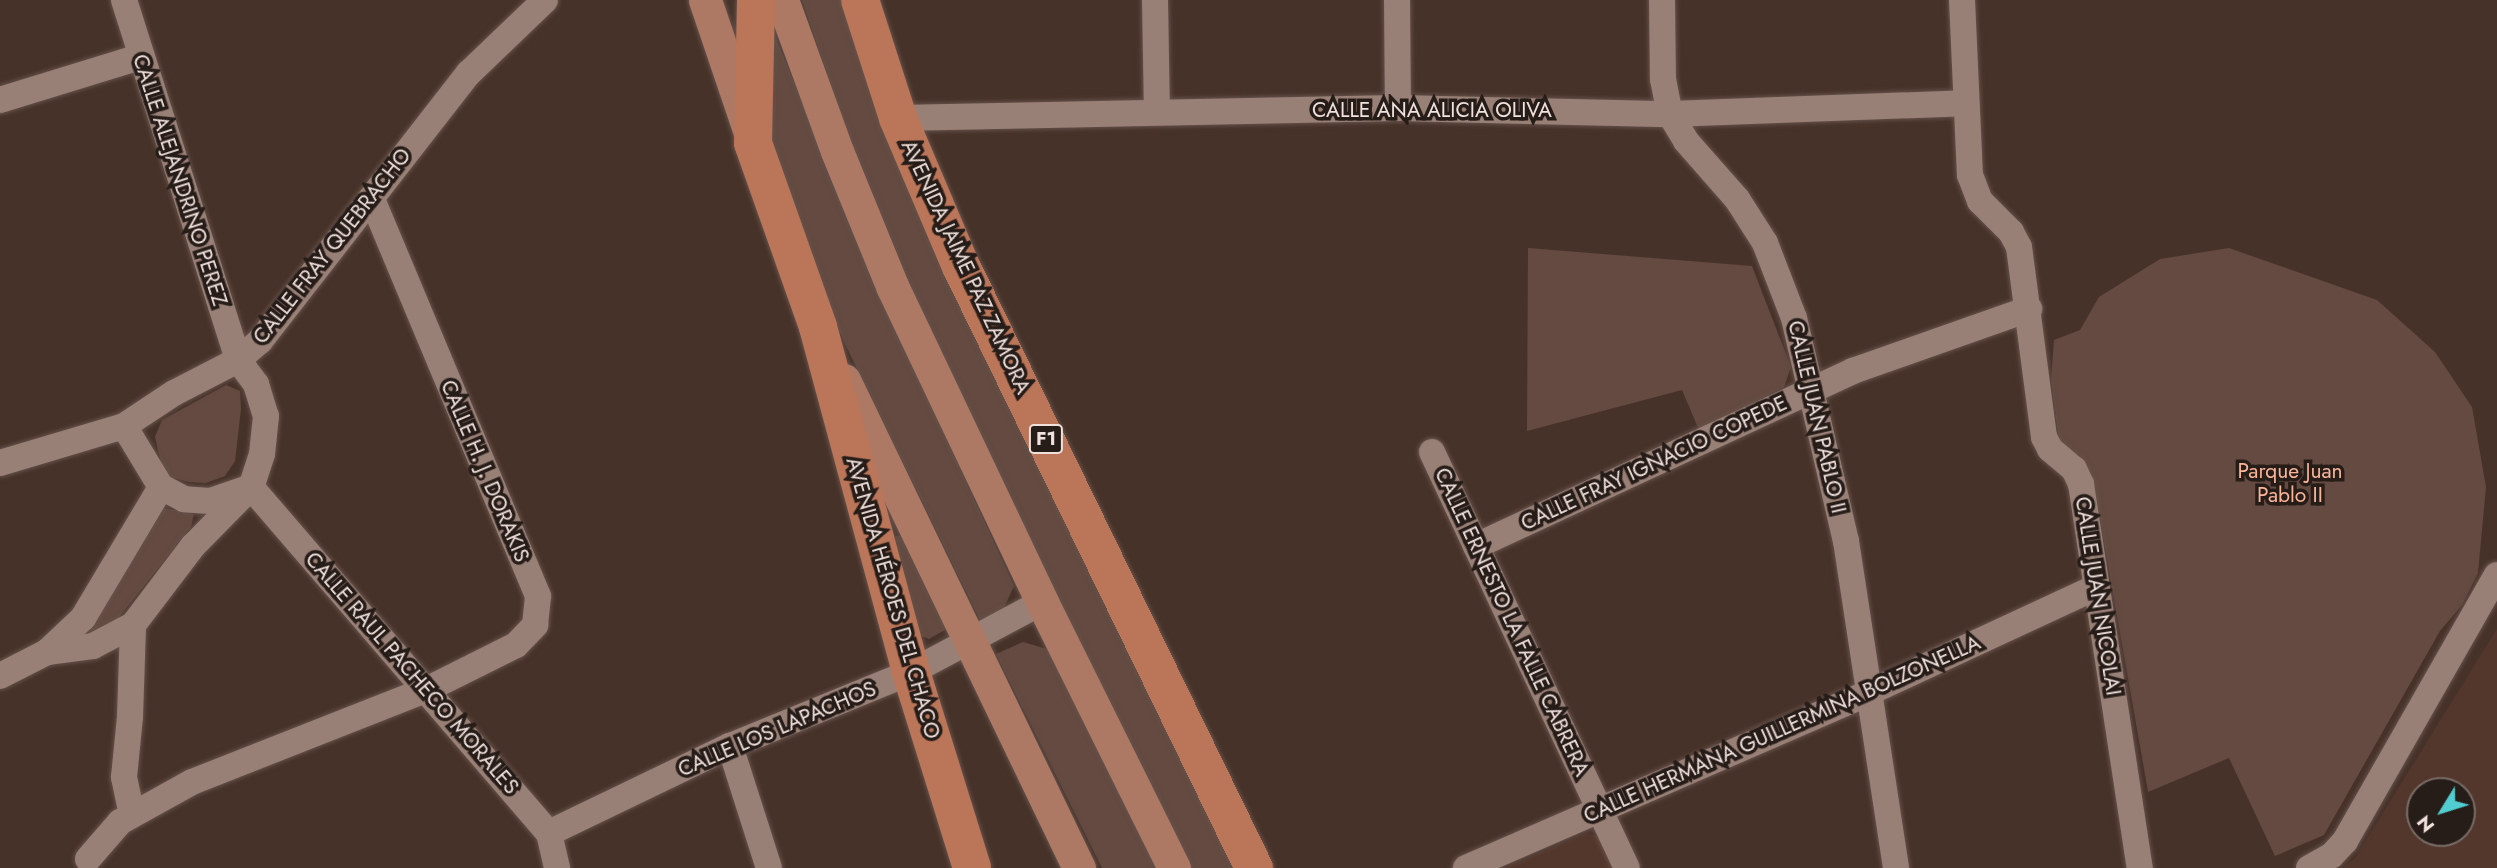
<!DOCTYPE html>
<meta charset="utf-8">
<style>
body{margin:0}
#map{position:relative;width:2497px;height:868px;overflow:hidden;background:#473229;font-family:Jost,sans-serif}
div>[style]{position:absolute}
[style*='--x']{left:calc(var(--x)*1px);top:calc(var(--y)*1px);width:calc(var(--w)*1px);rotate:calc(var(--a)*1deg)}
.built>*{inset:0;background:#54372c}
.green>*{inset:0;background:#644a40}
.roads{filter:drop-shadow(0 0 2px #64514a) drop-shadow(0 0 2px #64514a)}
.minor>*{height:26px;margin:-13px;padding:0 13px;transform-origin:13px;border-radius:13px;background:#998076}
.major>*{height:33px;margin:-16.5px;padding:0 16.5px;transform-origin:16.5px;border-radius:16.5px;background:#ad7965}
.highway>*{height:38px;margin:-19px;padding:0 19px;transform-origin:19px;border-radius:19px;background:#bb7559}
span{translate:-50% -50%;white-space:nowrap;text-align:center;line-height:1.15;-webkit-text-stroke:7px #261c18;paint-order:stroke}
.shield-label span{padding:2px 5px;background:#261c18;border:2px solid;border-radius:5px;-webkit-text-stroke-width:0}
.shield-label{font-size:19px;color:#f0e1dc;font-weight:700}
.street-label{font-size:21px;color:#f0e1dc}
.park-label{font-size:21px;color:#fab499}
.north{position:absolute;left:2406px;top:777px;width:70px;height:70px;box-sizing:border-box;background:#261c18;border:2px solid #776b66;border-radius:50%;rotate:232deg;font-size:19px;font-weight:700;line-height:28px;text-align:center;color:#f0e1dc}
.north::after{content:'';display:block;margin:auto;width:24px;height:32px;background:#51ccd1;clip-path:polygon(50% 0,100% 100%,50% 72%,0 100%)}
</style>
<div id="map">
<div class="built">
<div style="clip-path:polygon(evenodd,2497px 629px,2497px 868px,2343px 868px,2355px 858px,2497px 629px,2462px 791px,2462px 833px,2420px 833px,2420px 791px,2462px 791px)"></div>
<div style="clip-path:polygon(1587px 833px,1604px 838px,1616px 868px,1505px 868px)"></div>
</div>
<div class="green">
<div style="clip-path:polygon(802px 0,845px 0,1236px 868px,1188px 868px,934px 343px,843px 120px)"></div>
<div style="clip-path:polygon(767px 15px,870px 273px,1014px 586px,1003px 610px,980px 620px,843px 340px,767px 150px)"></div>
<div style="clip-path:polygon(1528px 248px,1752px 266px,1791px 367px,1784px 387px,1699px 430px,1682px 390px,1527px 431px)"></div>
<div style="clip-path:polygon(2229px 248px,2377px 300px,2435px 352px,2472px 407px,2486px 487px,2478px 573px,2462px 605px,2440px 631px,2324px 835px,2275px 856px,2229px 758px,2148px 792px,2093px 479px,2082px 458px,2059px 441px,2051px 380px,2054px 340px,2080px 330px,2099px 297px,2160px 259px)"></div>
<div style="clip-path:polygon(226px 385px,240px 391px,241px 409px,235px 461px,225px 476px,206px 483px,189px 482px,170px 477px,161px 463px,155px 437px,162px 420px)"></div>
<div style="clip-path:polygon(164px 508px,194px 514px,191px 527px,116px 621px,76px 640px,94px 621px)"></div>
<div style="clip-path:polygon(907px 535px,950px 627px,929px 639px,919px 635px,895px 548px,895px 536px)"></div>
<div style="clip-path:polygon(1023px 642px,1047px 649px,1161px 868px,1102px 868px,996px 654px)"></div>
</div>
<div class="roads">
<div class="minor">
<div style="--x:124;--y:0;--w:378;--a:72.4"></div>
<div style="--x:238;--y:360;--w:30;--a:53"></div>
<div style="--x:256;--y:384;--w:34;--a:73"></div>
<div style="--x:266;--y:416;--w:38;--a:96"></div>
<div style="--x:262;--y:454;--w:35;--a:108"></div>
<div style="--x:251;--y:487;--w:43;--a:161.1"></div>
<div style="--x:210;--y:501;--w:26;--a:-176"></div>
<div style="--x:184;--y:499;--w:26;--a:-152"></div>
<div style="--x:1155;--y:0;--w:111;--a:89"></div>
<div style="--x:1397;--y:0;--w:108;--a:89.5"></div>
<div style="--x:1662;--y:0;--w:79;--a:89.3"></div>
<div style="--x:1663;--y:79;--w:36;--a:79"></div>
<div style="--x:1670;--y:114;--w:31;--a:59"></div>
<div style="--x:1686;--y:141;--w:77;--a:48.7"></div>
<div style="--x:1737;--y:199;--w:52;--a:57.5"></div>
<div style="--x:1765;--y:243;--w:80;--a:68.9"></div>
<div style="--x:1794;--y:318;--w:229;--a:76.9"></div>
<div style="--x:1846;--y:541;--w:331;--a:81.3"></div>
<div style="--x:1962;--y:0;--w:175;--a:87.4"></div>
<div style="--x:1970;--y:175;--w:28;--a:69"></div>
<div style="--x:1980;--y:201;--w:44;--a:45"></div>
<div style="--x:2011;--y:232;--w:17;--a:62"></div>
<div style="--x:2019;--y:247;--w:192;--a:82.5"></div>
<div style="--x:2044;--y:437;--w:13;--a:63"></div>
<div style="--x:2050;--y:449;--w:31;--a:40"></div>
<div style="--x:2074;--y:469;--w:17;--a:65"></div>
<div style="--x:2081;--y:484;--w:389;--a:81.3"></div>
<div style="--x:0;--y:100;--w:146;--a:-17.1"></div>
<div style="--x:898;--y:118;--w:500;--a:-1.15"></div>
<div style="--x:1398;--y:108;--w:272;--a:1.3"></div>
<div style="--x:1670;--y:114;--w:295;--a:-2.1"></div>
<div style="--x:1432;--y:452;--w:459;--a:64.9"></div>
<div style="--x:0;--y:463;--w:129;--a:-16.6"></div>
<div style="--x:124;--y:426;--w:60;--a:-33.4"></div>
<div style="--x:174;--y:393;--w:72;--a:-27.3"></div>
<div style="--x:238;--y:360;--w:29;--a:-41"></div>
<div style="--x:260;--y:341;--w:340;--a:-52.1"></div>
<div style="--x:469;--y:73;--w:105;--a:-43.8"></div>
<div style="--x:1476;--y:546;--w:416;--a:-24.9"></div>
<div style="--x:1853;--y:371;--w:187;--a:-19.4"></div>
<div style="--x:47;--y:652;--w:46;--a:-7.4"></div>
<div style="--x:93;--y:646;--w:45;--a:-27.7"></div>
<div style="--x:0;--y:676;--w:53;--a:-27.1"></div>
<div style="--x:47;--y:652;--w:50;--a:-43.4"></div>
<div style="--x:83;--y:618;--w:152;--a:-59.2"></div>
<div style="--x:161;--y:487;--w:71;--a:-121.2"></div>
<div style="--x:730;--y:746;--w:128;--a:72.3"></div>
<div style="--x:132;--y:815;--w:39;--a:-102"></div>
<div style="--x:124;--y:777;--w:60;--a:-84.3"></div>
<div style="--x:130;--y:717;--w:92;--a:-88.1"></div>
<div style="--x:133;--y:625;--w:99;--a:-52.8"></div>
<div style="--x:193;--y:546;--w:83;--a:-45.5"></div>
<div style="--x:251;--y:487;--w:457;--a:49.3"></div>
<div style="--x:549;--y:833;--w:36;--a:77"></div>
<div style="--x:549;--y:833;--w:201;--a:-25.7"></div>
<div style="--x:730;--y:746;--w:196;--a:-22.2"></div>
<div style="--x:911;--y:672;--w:149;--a:-28.1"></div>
<div style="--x:88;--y:859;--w:49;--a:-49.1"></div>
<div style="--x:120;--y:822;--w:82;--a:-29.1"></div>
<div style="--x:192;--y:782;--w:251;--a:-21.5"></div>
<div style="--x:426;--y:690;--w:101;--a:-26.6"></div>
<div style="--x:516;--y:645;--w:28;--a:-46"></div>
<div style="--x:535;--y:625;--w:29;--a:-84"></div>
<div style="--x:538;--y:596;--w:429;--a:-112.7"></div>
<div style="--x:1466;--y:868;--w:441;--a:-23.5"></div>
<div style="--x:1870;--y:692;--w:249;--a:-24.9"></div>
<div style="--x:2309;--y:868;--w:26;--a:-29"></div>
<div style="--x:2332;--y:855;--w:19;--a:-47"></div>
<div style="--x:2345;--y:841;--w:306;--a:-60.3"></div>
</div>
<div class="major">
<div style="--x:705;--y:0;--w:137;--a:71.3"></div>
<div style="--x:782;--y:0;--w:161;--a:70"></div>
<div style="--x:837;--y:151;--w:148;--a:67.8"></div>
<div style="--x:893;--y:288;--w:348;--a:64.6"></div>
<div style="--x:1042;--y:602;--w:297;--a:63.6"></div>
<div style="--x:844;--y:380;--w:542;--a:64.29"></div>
</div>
<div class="highway">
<div style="--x:756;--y:0;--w:143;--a:91.2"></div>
<div style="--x:753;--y:143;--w:195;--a:70.5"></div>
<div style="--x:818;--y:327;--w:357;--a:74.9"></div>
<div style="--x:911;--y:672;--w:205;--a:72.7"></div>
<div style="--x:860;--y:0;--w:124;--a:72.1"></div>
<div style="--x:898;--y:118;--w:159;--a:67"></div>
<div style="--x:960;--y:264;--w:672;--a:64.05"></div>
</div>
</div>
<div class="shield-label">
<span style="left:1046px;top:439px">F1</span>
</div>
<div class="street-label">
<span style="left:1432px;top:110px">CALLE ANA ALICIA OLIVA</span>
<span style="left:180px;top:180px;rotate:72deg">CALLE ALEJANDRINO PEREZ</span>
<span style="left:332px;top:246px;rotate:-52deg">CALLE FRAY QUEBRACHO</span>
<span style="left:966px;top:267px;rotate:65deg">AVENIDA JAIME PAZ ZAMORA</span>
<span style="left:1817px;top:417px;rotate:77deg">CALLE JUAN PABLO II</span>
<span style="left:1654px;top:463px;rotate:-25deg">CALLE FRAY IGNACIO COPEDE</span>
<span style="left:485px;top:471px;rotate:67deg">CALLE H. J. DORAKIS</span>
<span style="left:2098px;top:596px;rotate:81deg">CALLE JUAN NICOLAI</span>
<span style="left:893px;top:598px;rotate:74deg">AVENIDA HÉROES DEL CHACO</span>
<span style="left:1512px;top:622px;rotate:65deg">CALLE ERNESTO LA FALLE CABRERA</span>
<span style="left:412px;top:673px;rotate:49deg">CALLE RAUL PACHECO MORALES</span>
<span style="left:777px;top:729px;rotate:-23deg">CALLE LOS LAPACHOS</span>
<span style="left:1782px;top:729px;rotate:-24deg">CALLE HERMANA GUILLERMINA BOLZONELLA</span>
</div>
<div class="park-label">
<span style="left:2290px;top:483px">Parque Juan<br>Pablo II</span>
</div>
<div class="north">N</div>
</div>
